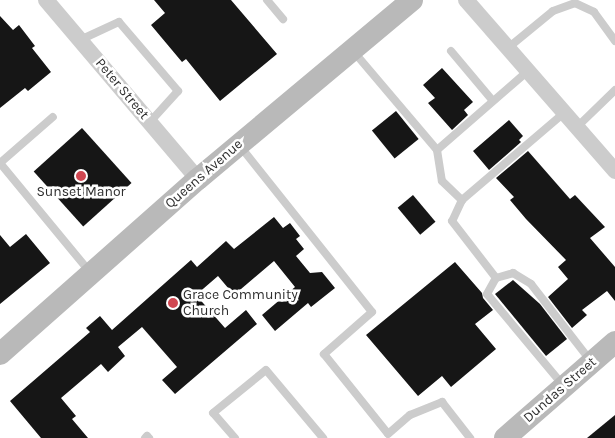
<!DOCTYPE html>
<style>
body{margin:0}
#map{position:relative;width:615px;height:438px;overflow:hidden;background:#fff;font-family:Karla,sans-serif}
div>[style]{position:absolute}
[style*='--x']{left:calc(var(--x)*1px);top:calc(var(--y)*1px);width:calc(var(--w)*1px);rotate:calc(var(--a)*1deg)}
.building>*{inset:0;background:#161616;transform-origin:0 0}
.lane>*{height:8px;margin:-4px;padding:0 4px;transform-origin:4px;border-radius:4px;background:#ccc}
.street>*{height:16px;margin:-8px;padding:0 8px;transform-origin:8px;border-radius:8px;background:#ccc}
.secondary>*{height:22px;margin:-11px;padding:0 11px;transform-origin:11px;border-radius:11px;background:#b9b9b9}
.dots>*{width:14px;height:14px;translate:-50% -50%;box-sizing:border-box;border:2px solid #fff;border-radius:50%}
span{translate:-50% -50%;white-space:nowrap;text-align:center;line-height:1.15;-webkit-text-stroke:5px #fff;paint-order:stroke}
.street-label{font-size:14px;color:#2f2f2f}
.poi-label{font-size:14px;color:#2f2f2f}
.left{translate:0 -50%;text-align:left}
</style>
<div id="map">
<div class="building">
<div style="clip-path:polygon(154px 0,231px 0,277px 54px,220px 101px,186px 59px,182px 62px,151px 25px,165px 13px)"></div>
<div style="clip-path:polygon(0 16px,13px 30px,19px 25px,35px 46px,32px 48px,51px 72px,28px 91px,25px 88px,0 108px)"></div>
<div style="clip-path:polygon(442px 68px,473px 102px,464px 110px,468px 115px,452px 130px,428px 103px,435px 98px,423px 85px)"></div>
<div style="left:396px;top:111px;width:36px;height:31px;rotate:51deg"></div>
<div style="clip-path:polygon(509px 120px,523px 136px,519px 140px,521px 142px,489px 170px,473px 151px)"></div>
<div style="left:82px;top:128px;width:74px;height:65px;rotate:48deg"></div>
<div style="clip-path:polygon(528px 151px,570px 199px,575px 195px,605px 227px,590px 238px,615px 267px,615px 301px,607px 291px,582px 310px,587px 315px,572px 328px,548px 297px,568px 279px,558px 267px,566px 260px,526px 219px,510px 200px,514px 197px,496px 178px)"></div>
<div style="left:413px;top:195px;width:35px;height:20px;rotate:50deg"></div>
<div style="clip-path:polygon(274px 217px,283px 228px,290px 223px,300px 236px,296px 239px,304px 249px,296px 256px,310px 273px,322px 272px,335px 288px,311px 307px,308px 303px,275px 331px,262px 315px,295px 287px,274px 261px,234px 295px,218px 276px,196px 295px,225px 328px,246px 310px,257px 324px,175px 394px,162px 380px,177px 367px,142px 327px,118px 347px,125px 356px,108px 372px,101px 364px,61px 398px,76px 416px,72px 419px,88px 438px,41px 438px,10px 401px,90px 332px,86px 328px,100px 316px,112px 330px,191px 260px,197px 267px,226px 241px,234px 249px)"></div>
<div style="clip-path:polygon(26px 234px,50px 263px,0 304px,0 235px,10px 247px)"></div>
<div style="clip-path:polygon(455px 262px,482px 293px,483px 298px,493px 310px,475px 324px,496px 349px,451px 387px,442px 376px,418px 396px,366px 335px)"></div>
<div style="clip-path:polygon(513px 280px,540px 304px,567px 339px,546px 356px,495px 294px)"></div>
<div style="clip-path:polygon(615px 415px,615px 438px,587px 438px)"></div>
</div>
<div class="lane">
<div style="--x:267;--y:0;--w:25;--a:50"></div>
<div style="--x:80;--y:40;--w:43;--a:-24.8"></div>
<div style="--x:119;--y:22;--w:91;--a:49.5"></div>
<div style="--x:178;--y:91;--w:42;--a:132.1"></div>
<div style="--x:508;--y:48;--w:58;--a:-39.4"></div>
<div style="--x:553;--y:11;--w:23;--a:-20"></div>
<div style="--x:575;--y:3;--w:21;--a:25"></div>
<div style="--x:594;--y:12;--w:36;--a:54"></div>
<div style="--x:451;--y:51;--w:65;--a:50"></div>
<div style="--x:354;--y:52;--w:128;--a:49.7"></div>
<div style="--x:437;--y:150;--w:121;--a:-41"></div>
<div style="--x:577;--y:127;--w:53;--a:-44.2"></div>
<div style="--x:240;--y:146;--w:212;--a:51.5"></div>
<div style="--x:372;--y:312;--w:64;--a:138.8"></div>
<div style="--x:324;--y:354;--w:102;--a:51.3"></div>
<div style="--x:388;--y:434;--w:29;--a:-41"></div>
<div style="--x:410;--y:415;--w:35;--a:-22"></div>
<div style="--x:442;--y:402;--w:46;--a:52.1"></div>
<div style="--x:437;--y:150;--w:31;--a:81"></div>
<div style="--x:442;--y:181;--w:28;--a:44"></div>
<div style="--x:462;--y:200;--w:23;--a:115"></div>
<div style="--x:452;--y:221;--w:72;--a:52.3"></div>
<div style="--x:0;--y:163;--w:141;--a:50.5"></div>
<div style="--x:0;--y:163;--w:70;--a:-41"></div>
<div style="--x:462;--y:200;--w:134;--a:-40.5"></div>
<div style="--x:562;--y:384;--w:117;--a:-129.8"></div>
<div style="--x:487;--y:294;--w:18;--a:-61"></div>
<div style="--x:496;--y:278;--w:18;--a:-16"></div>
<div style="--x:513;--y:273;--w:21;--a:31"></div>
<div style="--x:531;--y:284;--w:96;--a:52.2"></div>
<div style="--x:145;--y:438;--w:3;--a:-45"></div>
<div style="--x:147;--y:436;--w:3;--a:45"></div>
<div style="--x:235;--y:438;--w:33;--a:-131"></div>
<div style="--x:213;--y:413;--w:68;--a:-39.1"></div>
<div style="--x:266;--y:370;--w:89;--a:50"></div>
</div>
<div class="street">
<div style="--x:46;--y:0;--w:235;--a:49.7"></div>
<div style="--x:466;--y:0;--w:227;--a:48.9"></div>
</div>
<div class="secondary">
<div style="--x:0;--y:354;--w:264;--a:-41.5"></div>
<div style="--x:198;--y:179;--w:279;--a:-39.9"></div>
<div style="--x:505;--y:438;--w:146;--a:-41.1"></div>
</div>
<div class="dots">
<div style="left:81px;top:176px;background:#d04751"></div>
<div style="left:173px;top:303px;background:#d04751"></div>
</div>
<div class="street-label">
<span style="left:122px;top:89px;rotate:50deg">Peter Street</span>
<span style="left:204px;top:174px;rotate:-41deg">Queens Avenue</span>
<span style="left:560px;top:390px;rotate:-41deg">Dundas Street</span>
</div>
<div class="poi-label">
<span style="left:81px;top:192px">Sunset Manor</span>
<span class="left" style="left:183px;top:303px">Grace Community<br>Church</span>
</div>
</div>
